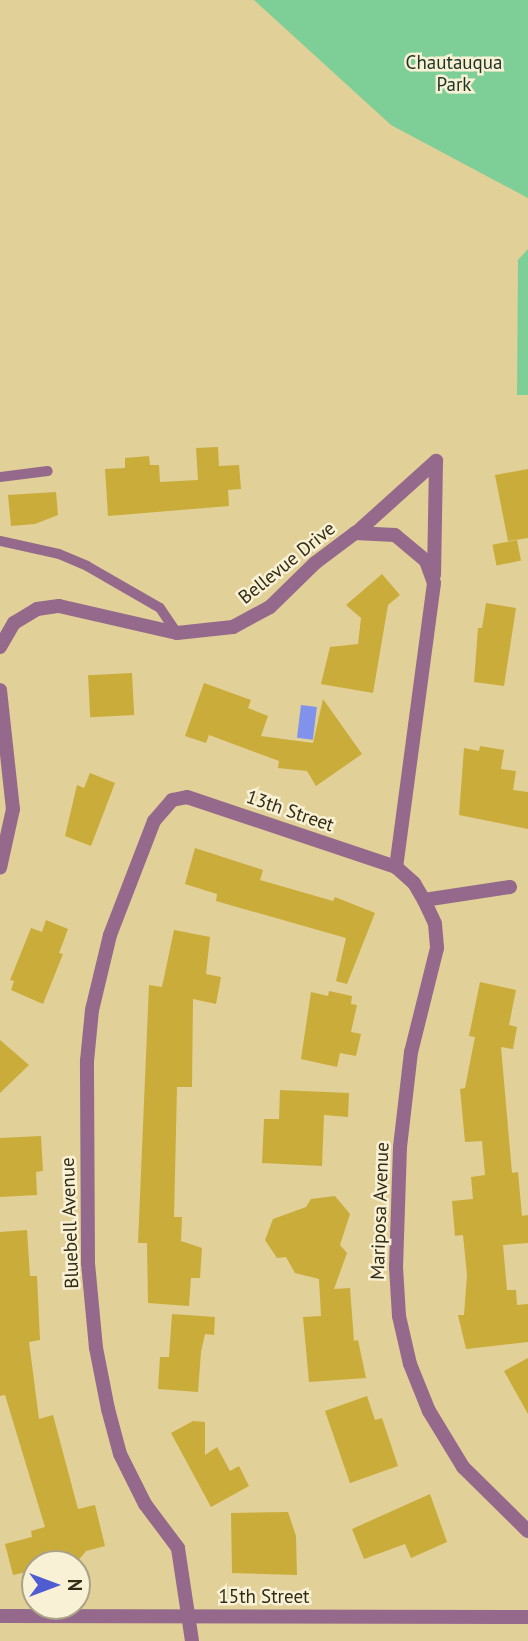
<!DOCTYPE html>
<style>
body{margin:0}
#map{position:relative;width:528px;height:1641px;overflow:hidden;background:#e1d097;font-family:"PT Sans",sans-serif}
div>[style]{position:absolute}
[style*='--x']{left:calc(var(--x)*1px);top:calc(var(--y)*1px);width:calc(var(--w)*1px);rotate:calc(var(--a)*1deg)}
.green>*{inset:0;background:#7ece98}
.water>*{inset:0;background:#8092ec;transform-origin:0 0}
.building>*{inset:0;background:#caac3b;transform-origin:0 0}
.lane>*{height:10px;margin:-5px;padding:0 5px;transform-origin:5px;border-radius:5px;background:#95698c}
.street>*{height:14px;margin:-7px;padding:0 7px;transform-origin:7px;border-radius:7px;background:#95698c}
span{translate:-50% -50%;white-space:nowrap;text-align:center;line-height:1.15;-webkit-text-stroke:5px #f9f1d5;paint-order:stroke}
.park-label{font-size:19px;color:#1c3223}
.street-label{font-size:19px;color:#322c15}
.north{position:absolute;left:21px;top:1550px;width:70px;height:70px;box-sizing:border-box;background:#f9f1d5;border:2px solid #a9a288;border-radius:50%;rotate:90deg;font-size:19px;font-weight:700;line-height:28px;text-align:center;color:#322c15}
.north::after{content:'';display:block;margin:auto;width:24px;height:32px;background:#4f5cd2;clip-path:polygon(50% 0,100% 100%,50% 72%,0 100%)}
</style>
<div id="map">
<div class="green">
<div style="clip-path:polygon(254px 0,528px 0,528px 198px,391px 125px)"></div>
<div style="clip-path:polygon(528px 249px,528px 395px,517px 395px,518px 260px)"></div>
</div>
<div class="water">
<div style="left:301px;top:705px;width:16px;height:33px;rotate:7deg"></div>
</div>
<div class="building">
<div style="clip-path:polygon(218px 447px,219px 466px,239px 465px,241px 489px,228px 490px,229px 506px,108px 516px,105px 469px,125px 468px,125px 458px,149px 456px,150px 465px,159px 465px,160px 482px,198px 480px,196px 448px)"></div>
<div style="clip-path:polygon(528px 469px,528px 538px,508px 541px,495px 475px)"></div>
<div style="clip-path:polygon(56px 492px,58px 515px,35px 524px,11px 526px,8px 495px)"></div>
<div style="left:517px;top:540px;width:21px;height:25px;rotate:79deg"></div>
<div style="clip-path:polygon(382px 574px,400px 595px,388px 605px,373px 693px,321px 684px,330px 647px,358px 644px,361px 618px,346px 605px)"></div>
<div style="clip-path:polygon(486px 603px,516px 608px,504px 686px,474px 682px,478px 628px,482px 628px)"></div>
<div style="left:132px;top:673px;width:42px;height:44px;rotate:87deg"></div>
<div style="clip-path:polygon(204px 683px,251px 700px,248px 708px,268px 716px,261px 736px,313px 743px,323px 699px,362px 754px,316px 786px,307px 771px,278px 768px,279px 761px,209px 735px,206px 743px,185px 736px)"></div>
<div style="clip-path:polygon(480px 746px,504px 750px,501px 769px,516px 771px,513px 790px,528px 792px,528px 829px,459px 815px,464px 748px,479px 751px)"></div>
<div style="clip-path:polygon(90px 773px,115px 783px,91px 846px,65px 836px,77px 785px,84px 788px)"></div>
<div style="clip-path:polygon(195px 848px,263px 870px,260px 880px,333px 901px,335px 897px,375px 913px,347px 984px,336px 981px,346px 938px,216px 901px,217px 894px,185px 884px)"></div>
<div style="clip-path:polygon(46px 920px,68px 929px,59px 953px,63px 954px,43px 1004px,11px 990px,14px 981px,10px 980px,31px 928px,42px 932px)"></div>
<div style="clip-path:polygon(174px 930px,210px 937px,206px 974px,221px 977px,216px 1004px,193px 999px,192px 1087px,177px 1087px,174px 1217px,182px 1217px,181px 1241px,202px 1248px,200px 1278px,191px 1278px,189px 1306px,148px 1303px,147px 1243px,138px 1243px,149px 985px,162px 987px)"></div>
<div style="clip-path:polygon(480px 982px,516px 990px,509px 1025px,517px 1027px,513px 1049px,501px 1047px,512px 1173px,518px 1172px,522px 1216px,528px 1215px,528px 1243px,503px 1245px,507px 1290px,516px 1290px,517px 1305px,528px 1304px,528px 1342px,466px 1349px,458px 1315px,464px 1315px,467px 1275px,463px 1235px,455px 1236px,452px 1201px,473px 1199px,471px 1177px,485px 1175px,482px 1141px,465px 1142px,460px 1089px,465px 1088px,475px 1037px,469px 1036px)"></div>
<div style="clip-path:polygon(329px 991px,352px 996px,351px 1004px,357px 1005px,351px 1032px,361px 1034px,356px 1056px,340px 1053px,337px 1067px,301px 1059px,311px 992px,328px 996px)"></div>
<div style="clip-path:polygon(0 1040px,29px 1065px,0 1093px)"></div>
<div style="clip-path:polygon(280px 1090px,349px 1093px,348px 1117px,324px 1115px,322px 1166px,262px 1163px,264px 1119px,279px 1119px)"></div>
<div style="clip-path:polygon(41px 1136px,43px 1171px,36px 1172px,37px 1195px,0 1197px,0 1138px)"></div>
<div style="clip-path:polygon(335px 1196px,350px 1214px,340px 1245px,347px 1253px,334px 1289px,350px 1288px,354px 1341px,358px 1340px,366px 1378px,309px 1382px,303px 1317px,321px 1316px,319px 1279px,295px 1273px,286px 1257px,277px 1258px,265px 1240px,273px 1219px,306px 1207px,311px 1199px)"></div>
<div style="clip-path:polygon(27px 1230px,30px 1276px,37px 1276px,40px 1340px,29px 1342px,39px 1419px,53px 1415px,78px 1509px,95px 1505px,105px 1546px,86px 1551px,78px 1561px,35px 1564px,35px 1570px,13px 1575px,5px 1544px,32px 1537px,31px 1531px,45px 1527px,5px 1395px,0 1396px,0 1232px)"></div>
<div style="clip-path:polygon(172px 1314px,215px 1317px,214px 1335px,205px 1334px,201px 1352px,198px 1392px,158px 1389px,160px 1357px,169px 1357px)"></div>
<div style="clip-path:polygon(528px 1358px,528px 1414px,504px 1371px)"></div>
<div style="clip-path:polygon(367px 1396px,375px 1420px,382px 1418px,398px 1466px,350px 1483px,325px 1411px)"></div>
<div style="clip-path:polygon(193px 1421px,205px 1422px,205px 1455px,217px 1447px,230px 1471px,239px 1466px,249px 1486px,211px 1507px,171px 1433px)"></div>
<div style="clip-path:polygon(430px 1494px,447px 1542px,411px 1558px,405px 1544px,364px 1559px,352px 1529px)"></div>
<div style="clip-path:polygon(288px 1512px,296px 1536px,297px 1575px,232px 1573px,231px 1513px)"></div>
</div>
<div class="lane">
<div style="--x:0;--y:477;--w:48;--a:-7.1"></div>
<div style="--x:0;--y:541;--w:60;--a:12.4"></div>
<div style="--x:59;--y:554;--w:30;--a:23"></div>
<div style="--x:87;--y:566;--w:84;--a:29.9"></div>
<div style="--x:160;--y:608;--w:30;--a:56"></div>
</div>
<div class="street">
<div style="--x:356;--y:533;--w:108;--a:-42"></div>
<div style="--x:436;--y:461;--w:114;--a:91"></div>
<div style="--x:0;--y:647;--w:28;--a:-60"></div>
<div style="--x:14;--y:623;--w:27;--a:-31"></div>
<div style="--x:37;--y:609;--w:22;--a:-8"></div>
<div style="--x:59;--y:606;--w:121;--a:12.9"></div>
<div style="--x:177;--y:633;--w:56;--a:-6.1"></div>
<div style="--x:233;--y:627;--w:42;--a:-28.4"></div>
<div style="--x:270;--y:607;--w:63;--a:-44.4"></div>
<div style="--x:315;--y:563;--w:50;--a:-36.9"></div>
<div style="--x:355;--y:533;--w:40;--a:2.9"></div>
<div style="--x:395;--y:535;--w:40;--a:40"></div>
<div style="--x:426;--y:561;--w:23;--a:70"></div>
<div style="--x:434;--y:583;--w:287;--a:97.6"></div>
<div style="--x:0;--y:690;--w:120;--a:83.8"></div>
<div style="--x:13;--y:809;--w:60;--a:102.4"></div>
<div style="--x:424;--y:900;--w:87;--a:-8.6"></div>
<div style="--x:0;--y:1616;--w:528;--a:0.11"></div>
<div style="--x:192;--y:1641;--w:94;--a:-98.6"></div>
<div style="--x:178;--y:1548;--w:55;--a:-126.9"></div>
<div style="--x:145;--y:1504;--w:56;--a:-116.6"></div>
<div style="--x:120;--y:1454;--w:47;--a:-104.9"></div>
<div style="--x:108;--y:1409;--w:62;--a:-101.1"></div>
<div style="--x:96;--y:1348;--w:85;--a:-95.4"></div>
<div style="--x:88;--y:1263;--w:202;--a:-90.3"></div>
<div style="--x:87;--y:1061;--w:51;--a:-84.4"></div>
<div style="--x:92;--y:1010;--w:77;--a:-76.5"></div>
<div style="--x:110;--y:935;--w:122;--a:-68.9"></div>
<div style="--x:154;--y:821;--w:28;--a:-49"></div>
<div style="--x:172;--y:800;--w:15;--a:-11"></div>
<div style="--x:187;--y:797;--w:220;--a:18.5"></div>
<div style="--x:396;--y:867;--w:24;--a:42"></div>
<div style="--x:414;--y:883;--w:20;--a:60"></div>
<div style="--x:424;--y:900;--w:26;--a:65"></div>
<div style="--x:435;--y:924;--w:24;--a:85"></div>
<div style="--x:437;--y:948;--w:107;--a:104"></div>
<div style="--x:411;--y:1052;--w:96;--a:96.6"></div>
<div style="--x:400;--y:1147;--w:120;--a:91.9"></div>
<div style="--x:396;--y:1267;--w:49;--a:86.5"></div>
<div style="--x:399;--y:1316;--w:49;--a:77.1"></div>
<div style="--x:410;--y:1364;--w:51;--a:68"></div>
<div style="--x:429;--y:1411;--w:66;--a:58.7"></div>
<div style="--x:463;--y:1467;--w:91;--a:44.6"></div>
</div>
<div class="park-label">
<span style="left:454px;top:74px">Chautauqua<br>Park</span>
</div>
<div class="street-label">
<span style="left:287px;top:563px;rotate:-39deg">Bellevue Drive</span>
<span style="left:290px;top:811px;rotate:19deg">13th Street</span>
<span style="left:380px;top:1211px;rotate:-88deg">Mariposa Avenue</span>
<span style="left:70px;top:1223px;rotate:-92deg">Bluebell Avenue</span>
<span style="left:264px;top:1597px">15th Street</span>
</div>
<div class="north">N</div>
</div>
